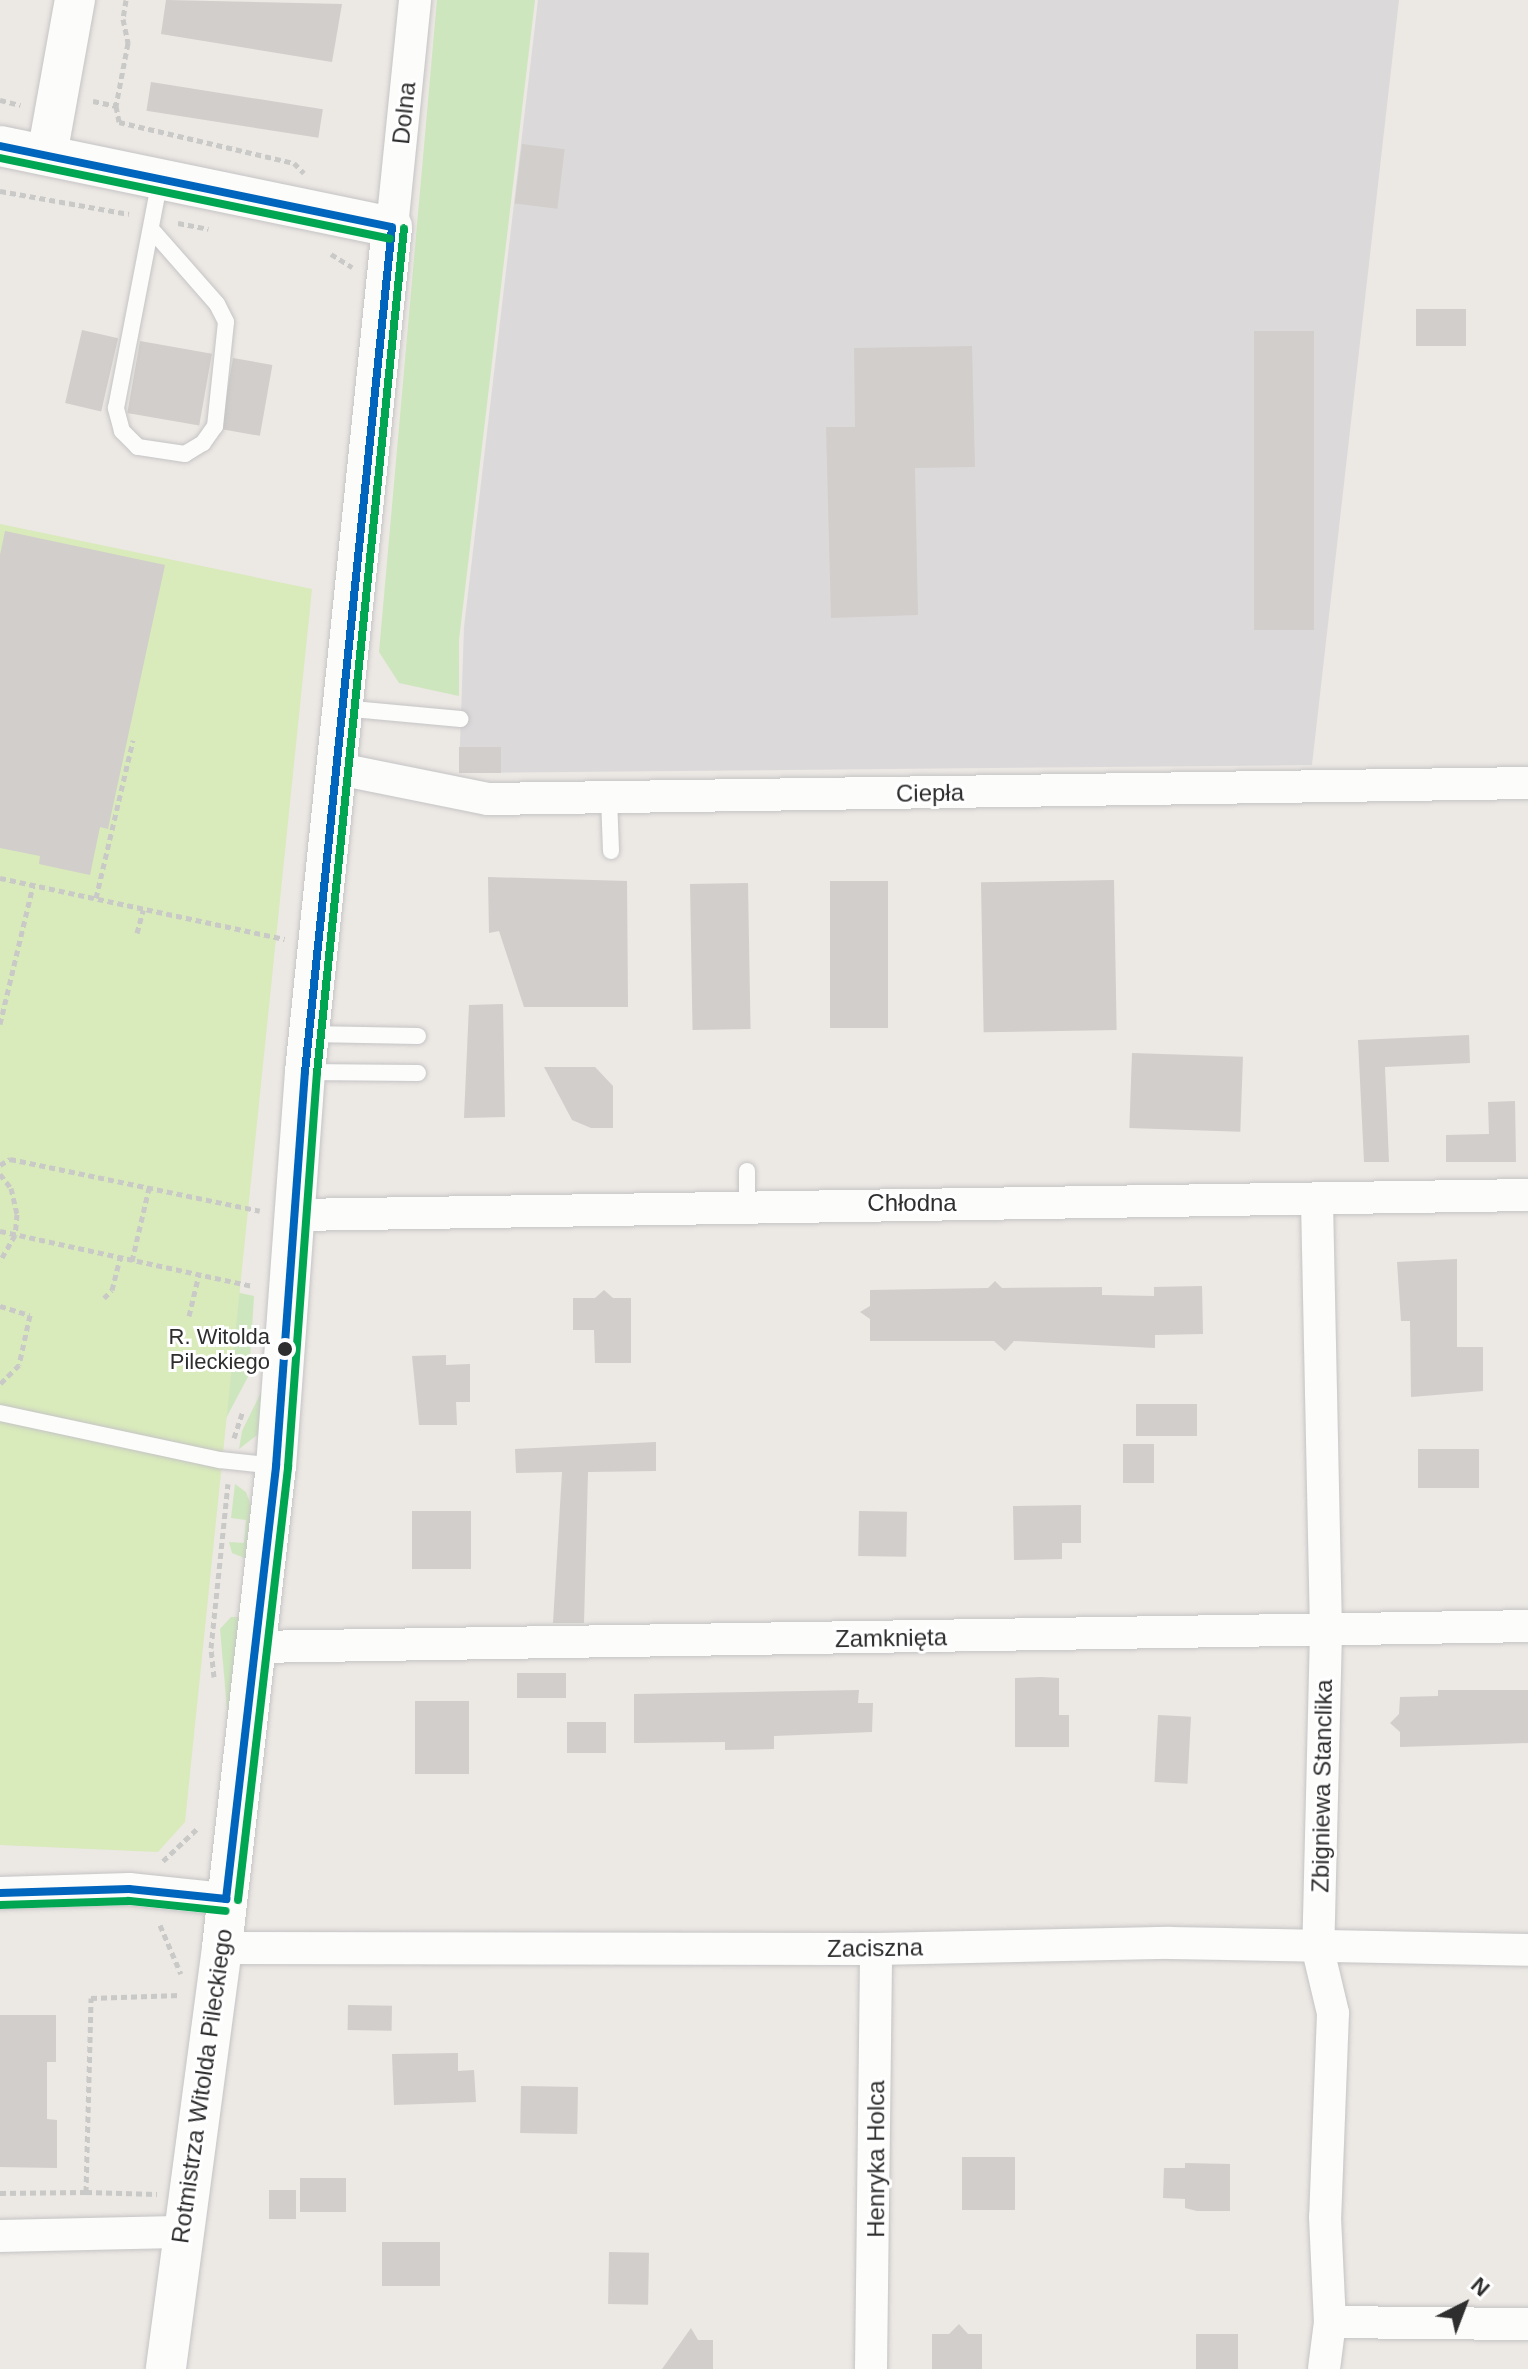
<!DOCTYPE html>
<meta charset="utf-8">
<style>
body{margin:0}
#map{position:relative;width:1528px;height:2369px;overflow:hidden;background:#ece8e4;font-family:Helvetica,sans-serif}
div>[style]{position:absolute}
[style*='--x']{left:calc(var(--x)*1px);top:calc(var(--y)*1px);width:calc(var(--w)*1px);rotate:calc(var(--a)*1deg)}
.industrial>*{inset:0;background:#dcd9db}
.green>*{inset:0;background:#cee6be}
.pitch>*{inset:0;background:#d9eabb}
.building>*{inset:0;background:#d1cecb;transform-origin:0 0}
.path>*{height:5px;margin-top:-2.5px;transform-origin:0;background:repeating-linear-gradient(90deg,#c9c9c8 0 6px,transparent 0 10px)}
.roads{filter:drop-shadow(0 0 2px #c5c4c5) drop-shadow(0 0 2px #c5c4c5)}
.service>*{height:16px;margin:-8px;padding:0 8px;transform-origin:8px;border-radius:8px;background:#fcfcfb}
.minor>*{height:32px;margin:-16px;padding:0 16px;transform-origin:16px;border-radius:16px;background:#fcfcfb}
.tertiary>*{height:40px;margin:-20px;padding:0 20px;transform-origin:20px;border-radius:20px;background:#fcfcfb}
.bus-1>*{height:8px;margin:-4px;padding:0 4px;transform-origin:4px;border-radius:4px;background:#0065bd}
.bus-2>*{height:8px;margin:-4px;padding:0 4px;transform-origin:4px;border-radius:4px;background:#00a651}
.dots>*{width:22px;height:22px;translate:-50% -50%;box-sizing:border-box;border:4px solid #fff;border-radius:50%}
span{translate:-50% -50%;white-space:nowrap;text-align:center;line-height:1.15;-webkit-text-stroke:6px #fff;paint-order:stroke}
.bus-label{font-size:22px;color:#2e2e2e}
.right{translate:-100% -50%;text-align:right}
.street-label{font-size:24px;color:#2e2e2e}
.north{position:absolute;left:1424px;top:2265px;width:80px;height:80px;-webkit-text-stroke:6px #fff;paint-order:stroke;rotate:42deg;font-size:22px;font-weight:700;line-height:32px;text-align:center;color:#2e2e2e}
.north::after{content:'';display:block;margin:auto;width:28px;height:36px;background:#2e2e2e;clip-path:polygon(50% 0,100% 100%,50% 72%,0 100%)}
</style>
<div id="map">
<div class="industrial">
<div style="clip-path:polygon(538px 0,1399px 0,1312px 765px,459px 773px,464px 627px)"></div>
</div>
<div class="green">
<div style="clip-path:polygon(437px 0,535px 0,459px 640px,459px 696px,399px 683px,379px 652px)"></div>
<div style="clip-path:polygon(198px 1284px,254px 1296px,249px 1375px,216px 1437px)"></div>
<div style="clip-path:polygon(268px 1378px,261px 1432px,239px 1449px,242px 1431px)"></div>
<div style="clip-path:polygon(235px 1484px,246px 1492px,253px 1511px,247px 1559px,232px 1553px,229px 1542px,244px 1543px,246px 1520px,231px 1518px)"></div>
<div style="clip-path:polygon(231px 1617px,241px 1617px,228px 1720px,220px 1629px)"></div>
</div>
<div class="pitch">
<div style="clip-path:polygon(0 524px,312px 589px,185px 1822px,158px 1852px,0 1845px)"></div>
</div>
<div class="building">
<div style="clip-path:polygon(166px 0,342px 4px,332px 62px,161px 34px)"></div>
<div style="left:151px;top:82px;width:174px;height:29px;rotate:9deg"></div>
<div style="left:522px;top:144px;width:43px;height:60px;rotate:7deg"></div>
<div style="left:1416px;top:309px;width:50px;height:37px"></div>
<div style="left:82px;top:330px;width:37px;height:75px;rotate:13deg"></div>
<div style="left:1254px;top:331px;width:60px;height:299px"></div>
<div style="left:140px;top:341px;width:73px;height:73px;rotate:10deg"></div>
<div style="clip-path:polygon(972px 346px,975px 467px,915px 468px,918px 615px,831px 618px,826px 427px,855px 427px,854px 348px)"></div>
<div style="left:233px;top:358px;width:40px;height:72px;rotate:10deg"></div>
<div style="clip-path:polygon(5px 531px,165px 565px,108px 829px,100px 827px,90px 875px,39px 864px,40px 856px,0 848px,0 555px)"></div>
<div style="left:459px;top:747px;width:42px;height:26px"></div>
<div style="clip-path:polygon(488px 877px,627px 881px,628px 1007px,524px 1007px,499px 931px,489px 933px)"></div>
<div style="left:1114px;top:880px;width:150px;height:133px;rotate:89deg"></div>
<div style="left:888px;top:881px;width:147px;height:58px;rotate:90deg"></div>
<div style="left:748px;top:883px;width:146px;height:58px;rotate:89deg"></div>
<div style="clip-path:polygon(503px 1004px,505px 1117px,464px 1118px,469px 1005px)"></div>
<div style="clip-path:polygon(1469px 1035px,1470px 1063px,1385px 1067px,1389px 1162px,1364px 1162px,1358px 1040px)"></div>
<div style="left:1132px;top:1053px;width:111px;height:75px;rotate:2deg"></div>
<div style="clip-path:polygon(544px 1067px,595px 1067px,613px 1086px,613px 1128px,591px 1128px,572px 1120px)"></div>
<div style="clip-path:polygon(1515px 1101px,1516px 1162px,1446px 1162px,1446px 1135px,1489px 1134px,1488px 1102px)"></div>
<div style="clip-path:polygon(1457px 1259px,1457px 1347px,1483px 1347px,1483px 1391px,1411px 1397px,1410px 1321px,1401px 1321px,1397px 1262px)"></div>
<div style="clip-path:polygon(995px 1281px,1002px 1288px,1102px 1287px,1102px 1295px,1154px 1296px,1154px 1287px,1202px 1286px,1203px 1334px,1155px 1335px,1155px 1348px,1014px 1341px,1005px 1351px,994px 1341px,870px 1341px,870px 1319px,860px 1312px,870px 1306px,870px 1290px,988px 1288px)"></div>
<div style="clip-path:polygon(604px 1290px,613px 1298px,631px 1298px,631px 1363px,595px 1363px,594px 1330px,573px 1330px,573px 1298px,595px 1298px)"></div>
<div style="clip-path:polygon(446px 1355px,446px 1365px,470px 1364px,470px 1402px,456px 1402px,457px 1425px,419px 1425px,412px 1356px)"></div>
<div style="left:1197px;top:1404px;width:32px;height:61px;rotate:90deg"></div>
<div style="clip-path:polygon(656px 1442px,656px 1471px,588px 1472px,584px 1623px,553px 1623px,562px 1472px,516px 1473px,515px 1449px)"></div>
<div style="left:1123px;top:1444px;width:31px;height:39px"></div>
<div style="left:1418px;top:1449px;width:61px;height:39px"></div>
<div style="clip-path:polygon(1081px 1505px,1081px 1543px,1062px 1543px,1062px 1559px,1014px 1560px,1013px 1506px)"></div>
<div style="left:412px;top:1511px;width:59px;height:58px"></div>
<div style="left:859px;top:1511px;width:48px;height:45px;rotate:1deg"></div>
<div style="left:517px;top:1673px;width:49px;height:25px"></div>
<div style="clip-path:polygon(1041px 1677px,1059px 1678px,1059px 1715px,1069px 1715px,1069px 1747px,1015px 1747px,1015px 1678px)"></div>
<div style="clip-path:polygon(859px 1690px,858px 1703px,873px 1703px,872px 1732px,774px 1736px,774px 1749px,725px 1750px,725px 1742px,634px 1743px,634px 1694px)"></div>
<div style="clip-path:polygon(1438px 1690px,1528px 1690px,1528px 1743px,1400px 1747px,1400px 1732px,1390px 1723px,1399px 1714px,1400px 1697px,1438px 1696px)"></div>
<div style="left:415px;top:1701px;width:54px;height:73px"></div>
<div style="left:1158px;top:1715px;width:33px;height:67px;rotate:3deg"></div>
<div style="left:567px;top:1722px;width:39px;height:31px"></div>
<div style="left:348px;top:2005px;width:44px;height:25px;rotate:1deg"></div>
<div style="clip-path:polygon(0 2015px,56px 2015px,56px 2062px,47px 2062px,47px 2119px,57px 2120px,57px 2168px,0 2167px)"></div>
<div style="clip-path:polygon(458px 2053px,458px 2071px,474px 2070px,476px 2102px,394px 2105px,392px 2054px)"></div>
<div style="left:521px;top:2086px;width:57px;height:47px;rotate:1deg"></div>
<div style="left:1015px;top:2157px;width:53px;height:53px;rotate:90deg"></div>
<div style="clip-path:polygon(1185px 2163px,1230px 2164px,1230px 2211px,1197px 2211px,1185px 2208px,1185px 2199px,1163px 2198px,1164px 2168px,1185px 2168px)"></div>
<div style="left:300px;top:2178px;width:46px;height:34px"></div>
<div style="left:269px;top:2190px;width:27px;height:29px"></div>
<div style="left:382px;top:2242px;width:58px;height:44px"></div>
<div style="left:609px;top:2252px;width:40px;height:52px;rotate:1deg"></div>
<div style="clip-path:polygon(959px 2324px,968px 2334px,982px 2334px,982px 2369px,932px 2369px,932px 2334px,949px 2334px)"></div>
<div style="clip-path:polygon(691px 2328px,698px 2340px,713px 2340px,713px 2369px,662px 2369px)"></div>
<div style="left:1196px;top:2334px;width:42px;height:35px"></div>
</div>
<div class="path">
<div style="--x:126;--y:0;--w:19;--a:99"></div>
<div style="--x:123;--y:19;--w:25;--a:78"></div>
<div style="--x:128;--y:43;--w:64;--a:100.8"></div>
<div style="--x:116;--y:106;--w:16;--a:79"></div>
<div style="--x:119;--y:122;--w:180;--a:13.2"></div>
<div style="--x:294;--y:163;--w:14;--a:45"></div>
<div style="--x:0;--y:100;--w:21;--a:14"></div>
<div style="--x:93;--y:101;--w:24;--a:12"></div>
<div style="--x:0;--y:191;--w:131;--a:10.1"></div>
<div style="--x:178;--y:223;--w:31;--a:11"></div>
<div style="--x:331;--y:254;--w:25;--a:32"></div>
<div style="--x:0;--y:878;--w:291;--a:12.1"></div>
<div style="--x:96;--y:898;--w:162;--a:-76.8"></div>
<div style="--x:137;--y:933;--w:24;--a:-75"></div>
<div style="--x:0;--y:1024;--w:142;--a:-76.6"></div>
<div style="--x:0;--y:1165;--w:12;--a:-31"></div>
<div style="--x:10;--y:1159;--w:255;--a:11.7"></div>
<div style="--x:0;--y:1174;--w:18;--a:52"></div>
<div style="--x:11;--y:1188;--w:27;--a:77"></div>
<div style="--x:17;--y:1214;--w:21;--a:95"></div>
<div style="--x:15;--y:1235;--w:30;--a:120"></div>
<div style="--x:0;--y:1231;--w:259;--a:12.3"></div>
<div style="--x:132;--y:1261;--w:75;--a:-76.9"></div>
<div style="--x:104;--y:1298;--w:11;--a:-45"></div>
<div style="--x:112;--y:1290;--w:33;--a:-76"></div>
<div style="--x:0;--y:1306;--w:31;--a:17"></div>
<div style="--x:30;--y:1315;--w:51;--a:102.4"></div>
<div style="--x:19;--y:1365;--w:27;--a:135"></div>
<div style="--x:189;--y:1316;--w:43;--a:-76.6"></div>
<div style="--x:234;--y:1438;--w:29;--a:-72"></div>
<div style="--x:214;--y:1677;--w:29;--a:-96"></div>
<div style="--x:211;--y:1648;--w:165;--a:-84.1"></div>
<div style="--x:163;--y:1861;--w:50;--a:-43.4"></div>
<div style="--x:160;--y:1925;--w:53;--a:66.8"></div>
<div style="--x:86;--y:2192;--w:71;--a:1.6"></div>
<div style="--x:0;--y:2193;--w:86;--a:-0.7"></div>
<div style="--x:86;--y:2192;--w:194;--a:-88.5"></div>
<div style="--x:91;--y:1998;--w:89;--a:-1.9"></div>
</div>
<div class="roads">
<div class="service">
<div style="--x:152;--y:230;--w:98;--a:48.7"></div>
<div style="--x:217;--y:304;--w:20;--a:63"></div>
<div style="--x:226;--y:322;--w:105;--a:96"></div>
<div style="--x:215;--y:426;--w:21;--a:125"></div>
<div style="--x:203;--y:443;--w:21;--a:149"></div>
<div style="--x:185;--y:454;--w:48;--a:-171.5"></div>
<div style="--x:138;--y:447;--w:23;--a:-135"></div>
<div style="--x:122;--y:431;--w:24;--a:-105"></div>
<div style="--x:116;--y:408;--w:232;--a:-79.1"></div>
<div style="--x:342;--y:708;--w:119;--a:5.3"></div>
<div style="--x:609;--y:798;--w:53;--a:87.8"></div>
<div style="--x:309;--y:1034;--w:109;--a:1.1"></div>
<div style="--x:305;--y:1072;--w:113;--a:0.5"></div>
<div style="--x:747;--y:1171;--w:34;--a:90"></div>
<div style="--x:0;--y:1413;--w:225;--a:12.1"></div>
<div style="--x:220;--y:1460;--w:56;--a:6.1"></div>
</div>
<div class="minor">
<div style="--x:392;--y:227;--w:228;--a:-84.2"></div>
<div style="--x:334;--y:768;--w:157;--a:11.4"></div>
<div style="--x:488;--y:799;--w:1040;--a:-0.88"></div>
<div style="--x:1317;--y:1201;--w:431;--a:88.8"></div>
<div style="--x:1326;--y:1632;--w:318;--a:91.4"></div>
<div style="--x:1318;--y:1950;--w:65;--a:76.6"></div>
<div style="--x:1333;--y:2013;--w:204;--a:92.2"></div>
<div style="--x:1325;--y:2217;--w:105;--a:87.3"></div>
<div style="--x:1330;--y:2322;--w:47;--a:97.3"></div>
<div style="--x:296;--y:1215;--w:1232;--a:-0.93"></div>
<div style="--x:254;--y:1647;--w:1274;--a:-0.94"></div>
<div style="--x:0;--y:1893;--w:129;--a:-1.8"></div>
<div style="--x:129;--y:1889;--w:98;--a:5.9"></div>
<div style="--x:222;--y:1948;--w:654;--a:0.09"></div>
<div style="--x:876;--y:1949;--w:294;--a:-1.2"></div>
<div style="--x:1170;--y:1943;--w:358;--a:1.1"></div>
<div style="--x:0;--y:2236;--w:183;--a:-1.3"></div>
<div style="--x:1330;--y:2322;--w:198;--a:0.6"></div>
<div style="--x:871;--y:2369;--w:420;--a:-89.3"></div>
</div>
<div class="tertiary">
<div style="--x:0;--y:146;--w:400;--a:11.7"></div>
<div style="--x:392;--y:227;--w:849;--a:95.88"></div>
<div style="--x:305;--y:1072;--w:395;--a:94.2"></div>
<div style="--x:276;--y:1466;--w:485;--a:96.4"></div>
<div style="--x:222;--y:1948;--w:425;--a:97.6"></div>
<div style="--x:47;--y:155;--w:158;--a:-79.8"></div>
</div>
</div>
<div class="bus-1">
<div style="--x:0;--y:146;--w:400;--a:11.7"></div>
<div style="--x:0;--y:1893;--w:129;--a:-1.8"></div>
<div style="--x:129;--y:1889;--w:98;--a:5.9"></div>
<div style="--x:226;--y:1899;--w:436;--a:-83.4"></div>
<div style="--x:276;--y:1466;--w:395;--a:-85.8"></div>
<div style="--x:305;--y:1072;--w:849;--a:-84.12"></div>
</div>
<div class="bus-2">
<div style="--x:0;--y:158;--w:398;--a:11.7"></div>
<div style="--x:238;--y:1900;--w:436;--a:-83.4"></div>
<div style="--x:288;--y:1467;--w:395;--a:-85.8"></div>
<div style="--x:317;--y:1073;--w:849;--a:-84.12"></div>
<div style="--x:0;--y:1905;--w:129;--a:-1.8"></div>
<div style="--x:129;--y:1901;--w:97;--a:5.9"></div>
</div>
<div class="dots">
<div style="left:285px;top:1349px;background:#2e2e2e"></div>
</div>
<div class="bus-label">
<span class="right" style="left:270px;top:1349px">R. Witolda<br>Pileckiego</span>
</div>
<div class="street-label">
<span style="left:404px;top:113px;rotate:-84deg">Dolna</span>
<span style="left:930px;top:793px;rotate:-1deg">Ciepła</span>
<span style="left:912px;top:1203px">Chłodna</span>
<span style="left:891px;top:1638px;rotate:-1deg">Zamknięta</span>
<span style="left:1322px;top:1786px;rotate:-89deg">Zbigniewa Stanclika</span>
<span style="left:875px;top:1948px;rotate:-1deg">Zaciszna</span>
<span style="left:202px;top:2086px;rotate:-82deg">Rotmistrza Witolda Pileckiego</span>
<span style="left:876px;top:2159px;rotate:-90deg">Henryka Holca</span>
</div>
<div class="north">N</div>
</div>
